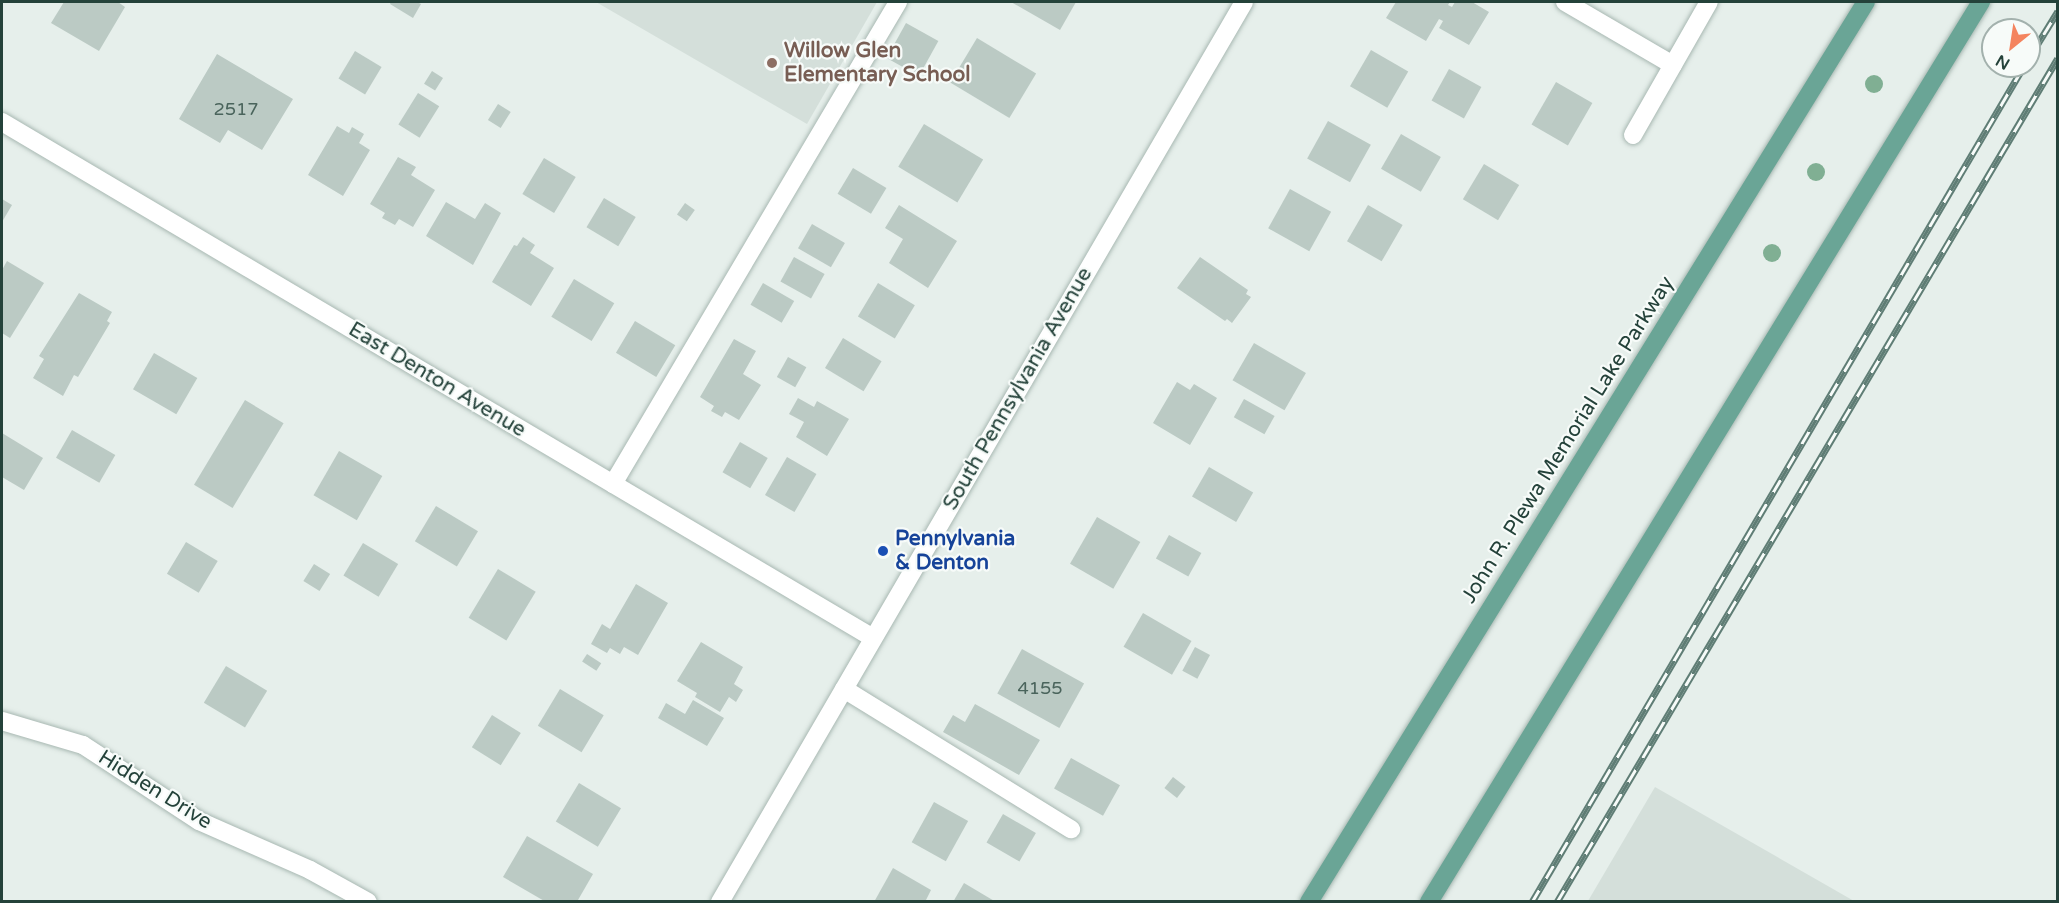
<!DOCTYPE html>
<style>
body{margin:0}
#map{position:relative;width:2059px;height:903px;overflow:hidden;background:#e6efeb;font-family:"Varela Round",sans-serif}
div>[style]{position:absolute}
[style*='--x']{left:calc(var(--x)*1px);top:calc(var(--y)*1px);width:calc(var(--w)*1px);rotate:calc(var(--a)*1deg)}
.built>*{inset:0;background:#d4dfda}
.building>*{inset:0;background:#bbcac4;transform-origin:0 0}
.roads{filter:drop-shadow(0 0 2px #a8b8b2) drop-shadow(0 0 2px #a8b8b2)}
.lane>*{height:18px;margin:-9px;padding:0 9px;transform-origin:9px;border-radius:9px;background:#fff}
.street>*{height:18px;margin:-9px;padding:0 9px;transform-origin:9px;border-radius:9px;background:#fff}
.secondary>*{height:18px;margin:-9px;padding:0 9px;transform-origin:9px;border-radius:9px;background:#fff}
.primary>*{height:18px;margin:-9px;padding:0 9px;transform-origin:9px;border-radius:9px;background:#6aa596}
.rail>*{height:7px;margin-top:-3.5px;transform-origin:0;background:repeating-linear-gradient(90deg,#f7fbf9 0 14px,#5f7d75 0 28px);box-sizing:border-box;border-block:2px solid #5f7d75}
.trees>*{width:18px;height:18px;margin:-9px;border-radius:50%;background:#80af93}
.dots>*{width:16px;height:16px;translate:-50% -50%;box-sizing:border-box;border:3px solid #f7fbf9;border-radius:50%}
span{translate:-50% -50%;white-space:nowrap;text-align:center;line-height:1.15;-webkit-text-stroke:4.5px #f7fbf9;paint-order:stroke}
.number-label{font-size:18px;color:#4a645c}
.number-label span{-webkit-text-stroke-width:0}
.education-label{font-size:21px;color:#785e54;font-weight:700}
.left{translate:0 -50%;text-align:left}
.street-label{font-size:21px;color:#24423a}
.transit-label{font-size:21px;color:#164399;font-weight:700}
.frame{position:absolute;inset:0;border:3px solid #24423a;pointer-events:none}
.north{position:absolute;left:1981px;top:18px;width:60px;height:60px;box-sizing:border-box;background:#f7fbf9;border:2px solid #a3b1ad;border-radius:50%;rotate:210deg;font-size:16px;font-weight:700;line-height:24px;text-align:center;color:#24423a}
.north::after{content:'';display:block;margin:auto;width:21px;height:27px;background:#f4845f;clip-path:polygon(50% 0,100% 100%,50% 72%,0 100%)}
</style>
<div id="map">
<div class="built">
<div style="clip-path:polygon(596px 2px,877px 2px,807px 124px)"></div>
<div style="clip-path:polygon(1655px 787px,1854px 901px,1588px 901px)"></div>
</div>
<div class="building">
<div style="clip-path:polygon(64px 2px,118px 2px,125px 7px,99px 51px,51px 23px)"></div>
<div style="clip-path:polygon(391px 2px,417px 2px,421px 4px,413px 18px,390px 4px)"></div>
<div style="clip-path:polygon(1011px 2px,1076px 2px,1060px 30px)"></div>
<div style="clip-path:polygon(1396px 2px,1450px 2px,1448px 5px,1452px 7px,1455px 2px,1472px 2px,1489px 12px,1469px 45px,1439px 28px,1443px 21px,1439px 19px,1426px 41px,1386px 18px)"></div>
<div style="left:906px;top:23px;width:37px;height:40px;rotate:29deg"></div>
<div style="left:977px;top:38px;width:69px;height:52px;rotate:31deg"></div>
<div style="left:1371px;top:50px;width:43px;height:42px;rotate:30deg"></div>
<div style="left:355px;top:51px;width:31px;height:32px;rotate:31deg"></div>
<div style="clip-path:polygon(217px 54px,293px 99px,262px 150px,228px 130px,220px 143px,179px 119px)"></div>
<div style="left:1449px;top:69px;width:37px;height:36px;rotate:29deg"></div>
<div style="left:432px;top:71px;width:13px;height:15px;rotate:32deg"></div>
<div style="left:1556px;top:82px;width:42px;height:49px;rotate:30deg"></div>
<div style="left:418px;top:93px;width:25px;height:37px;rotate:32deg"></div>
<div style="left:498px;top:104px;width:15px;height:19px;rotate:32deg"></div>
<div style="left:1328px;top:121px;width:49px;height:43px;rotate:29deg"></div>
<div style="left:924px;top:124px;width:69px;height:50px;rotate:31deg"></div>
<div style="clip-path:polygon(337px 126px,349px 133px,352px 127px,364px 134px,359px 143px,370px 150px,343px 196px,308px 175px)"></div>
<div style="left:1401px;top:134px;width:46px;height:40px;rotate:30deg"></div>
<div style="clip-path:polygon(398px 157px,416px 167px,411px 175px,435px 190px,413px 227px,399px 219px,395px 225px,382px 218px,385px 213px,370px 204px)"></div>
<div style="left:544px;top:158px;width:37px;height:42px;rotate:31deg"></div>
<div style="left:1484px;top:164px;width:41px;height:41px;rotate:31deg"></div>
<div style="left:853px;top:168px;width:39px;height:30px;rotate:31deg"></div>
<div style="left:1290px;top:189px;width:47px;height:45px;rotate:29deg"></div>
<div style="left:604px;top:198px;width:37px;height:34px;rotate:31deg"></div>
<div style="clip-path:polygon(2px 199px,12px 205px,2px 222px)"></div>
<div style="clip-path:polygon(446px 202px,475px 219px,485px 203px,501px 213px,473px 265px,426px 236px)"></div>
<div style="left:685px;top:203px;width:12px;height:14px;rotate:35deg"></div>
<div style="clip-path:polygon(899px 205px,957px 241px,928px 288px,889px 263px,903px 239px,885px 228px)"></div>
<div style="left:1368px;top:205px;width:40px;height:42px;rotate:30deg"></div>
<div style="left:812px;top:224px;width:38px;height:28px;rotate:30deg"></div>
<div style="clip-path:polygon(523px 237px,535px 245px,530px 253px,554px 268px,531px 306px,492px 282px,514px 245px,517px 246px)"></div>
<div style="left:794px;top:257px;width:35px;height:28px;rotate:29deg"></div>
<div style="clip-path:polygon(1200px 257px,1248px 290px,1246px 294px,1251px 297px,1232px 323px,1227px 319px,1225px 321px,1177px 288px)"></div>
<div style="clip-path:polygon(7px 261px,44px 283px,10px 338px,2px 333px,2px 270px)"></div>
<div style="left:574px;top:279px;width:47px;height:44px;rotate:31deg"></div>
<div style="left:763px;top:283px;width:36px;height:25px;rotate:30deg"></div>
<div style="left:878px;top:283px;width:43px;height:39px;rotate:31deg"></div>
<div style="clip-path:polygon(79px 293px,112px 312px,107px 321px,110px 323px,78px 377px,74px 375px,63px 396px,33px 378px,44px 359px,39px 356px)"></div>
<div style="left:635px;top:321px;width:47px;height:37px;rotate:31deg"></div>
<div style="left:843px;top:338px;width:45px;height:35px;rotate:31deg"></div>
<div style="clip-path:polygon(734px 339px,756px 351px,743px 374px,761px 385px,739px 420px,725px 412px,722px 417px,711px 411px,714px 406px,700px 397px)"></div>
<div style="left:1254px;top:343px;width:60px;height:43px;rotate:30deg"></div>
<div style="left:154px;top:353px;width:50px;height:42px;rotate:30deg"></div>
<div style="left:788px;top:357px;width:21px;height:23px;rotate:29deg"></div>
<div style="clip-path:polygon(1177px 382px,1190px 390px,1194px 384px,1217px 398px,1190px 445px,1153px 423px)"></div>
<div style="clip-path:polygon(798px 398px,814px 407px,817px 401px,849px 419px,827px 456px,796px 437px,804px 422px,789px 414px)"></div>
<div style="left:1244px;top:399px;width:35px;height:21px;rotate:29deg"></div>
<div style="left:245px;top:400px;width:45px;height:99px;rotate:31deg"></div>
<div style="left:72px;top:430px;width:50px;height:32px;rotate:30deg"></div>
<div style="clip-path:polygon(2px 433px,43px 458px,24px 490px,2px 477px)"></div>
<div style="left:740px;top:442px;width:32px;height:35px;rotate:30deg"></div>
<div style="left:339px;top:451px;width:50px;height:51px;rotate:30deg"></div>
<div style="left:787px;top:457px;width:34px;height:44px;rotate:30deg"></div>
<div style="left:1209px;top:467px;width:51px;height:34px;rotate:30deg"></div>
<div style="left:436px;top:506px;width:49px;height:41px;rotate:31deg"></div>
<div style="left:1097px;top:517px;width:50px;height:54px;rotate:30deg"></div>
<div style="left:1169px;top:535px;width:37px;height:27px;rotate:29deg"></div>
<div style="left:186px;top:542px;width:37px;height:37px;rotate:31deg"></div>
<div style="left:363px;top:543px;width:41px;height:38px;rotate:31deg"></div>
<div style="left:314px;top:564px;width:19px;height:20px;rotate:32deg"></div>
<div style="left:498px;top:569px;width:44px;height:57px;rotate:31deg"></div>
<div style="clip-path:polygon(636px 584px,668px 603px,638px 655px,624px 647px,620px 654px,610px 648px,607px 653px,591px 644px,602px 624px,610px 629px)"></div>
<div style="left:1143px;top:613px;width:56px;height:39px;rotate:30deg"></div>
<div style="clip-path:polygon(701px 642px,743px 667px,734px 684px,743px 690px,736px 702px,729px 697px,720px 712px,695px 697px,697px 693px,677px 681px)"></div>
<div style="left:1195px;top:647px;width:17px;height:27px;rotate:28deg"></div>
<div style="left:1022px;top:649px;width:71px;height:51px;rotate:29deg"></div>
<div style="left:587px;top:654px;width:17px;height:9px;rotate:33deg"></div>
<div style="left:226px;top:666px;width:48px;height:43px;rotate:31deg"></div>
<div style="left:560px;top:689px;width:51px;height:43px;rotate:31deg"></div>
<div style="clip-path:polygon(693px 700px,724px 718px,707px 746px,658px 718px,666px 703px,685px 714px)"></div>
<div style="clip-path:polygon(975px 704px,1040px 740px,1019px 775px,943px 732px,953px 715px,965px 722px)"></div>
<div style="left:492px;top:715px;width:34px;height:38px;rotate:32deg"></div>
<div style="left:1071px;top:758px;width:56px;height:35px;rotate:29deg"></div>
<div style="left:1173px;top:777px;width:16px;height:14px;rotate:38deg"></div>
<div style="left:579px;top:783px;width:49px;height:45px;rotate:31deg"></div>
<div style="left:934px;top:802px;width:39px;height:46px;rotate:29deg"></div>
<div style="left:1003px;top:814px;width:38px;height:33px;rotate:30deg"></div>
<div style="clip-path:polygon(527px 836px,593px 874px,578px 900px,546px 902px,503px 877px)"></div>
<div style="clip-path:polygon(893px 868px,931px 890px,925px 902px,874px 902px)"></div>
<div style="clip-path:polygon(964px 883px,996px 902px,953px 902px)"></div>
</div>
<div class="roads">
<div class="lane">
<div style="--x:613;--y:484;--w:560;--a:-59.4"></div>
<div style="--x:844;--y:689;--w:267;--a:31.7"></div>
</div>
<div class="street">
<div style="--x:1565;--y:2;--w:125;--a:30.3"></div>
<div style="--x:2;--y:122;--w:1012;--a:30.64"></div>
<div style="--x:1633;--y:135;--w:153;--a:-60.3"></div>
<div style="--x:2;--y:721;--w:84;--a:16.5"></div>
<div style="--x:83;--y:745;--w:139;--a:33.2"></div>
<div style="--x:199;--y:821;--w:121;--a:23.8"></div>
<div style="--x:310;--y:870;--w:66;--a:28.9"></div>
</div>
<div class="secondary">
<div style="--x:720;--y:902;--w:1041;--a:-59.79"></div>
</div>
<div class="primary">
<div style="--x:1309;--y:902;--w:1058;--a:-58.25"></div>
<div style="--x:1429;--y:902;--w:1056;--a:-58.48"></div>
</div>
</div>
<div class="rail">
<div style="--x:2029;--y:58;--w:55;--a:-58.3"></div>
<div style="--x:1532;--y:902;--w:970;--a:-59.52"></div>
<div style="--x:1557;--y:902;--w:981;--a:-59.31"></div>
</div>
<div class="trees">
<div style="left:1874px;top:84px"></div>
<div style="left:1816px;top:172px"></div>
<div style="left:1772px;top:253px"></div>
</div>
<div class="dots">
<div style="left:772px;top:63px;background:#8d6e63"></div>
<div style="left:883px;top:551px;background:#1a4fb4"></div>
</div>
<div class="number-label">
<span style="left:236px;top:109px">2517</span>
<span style="left:1040px;top:688px">4155</span>
</div>
<div class="education-label">
<span class="left" style="left:784px;top:63px">Willow Glen<br>Elementary School</span>
</div>
<div class="street-label">
<span style="left:437px;top:380px;rotate:31deg">East Denton Avenue</span>
<span style="left:1018px;top:389px;rotate:-60deg">South Pennsylvania Avenue</span>
<span style="left:1568px;top:440px;rotate:-58deg">John R. Plewa Memorial Lake Parkway</span>
<span style="left:155px;top:790px;rotate:32deg">Hidden Drive</span>
</div>
<div class="transit-label">
<span class="left" style="left:895px;top:551px">Pennylvania<br>&amp; Denton</span>
</div>
<div class="frame"></div>
<div class="north">N</div>
</div>
